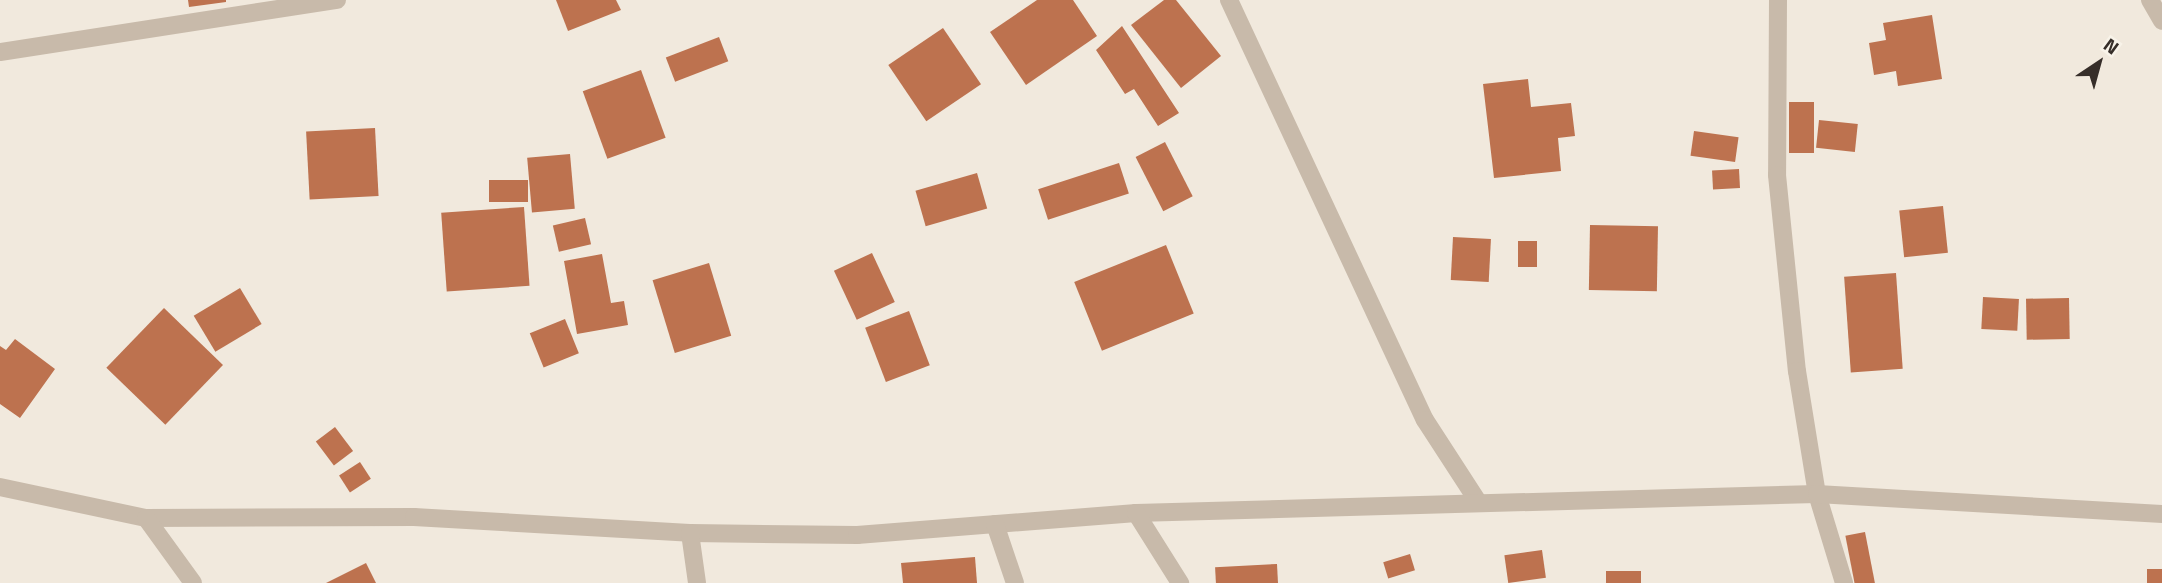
<!DOCTYPE html>
<style>
body{margin:0}
#map{position:relative;width:2162px;height:583px;overflow:hidden;background:#f1e9dd;font-family:"Titillium Web",sans-serif}
div>[style]{position:absolute}
[style*='--x']{left:calc(var(--x)*1px);top:calc(var(--y)*1px);width:calc(var(--w)*1px);rotate:calc(var(--a)*1deg)}
.building>*{inset:0;background:#bd724f;transform-origin:0 0}
.street>*{height:18px;margin:-9px;padding:0 9px;transform-origin:9px;border-radius:9px;background:#c8baaa}
span{translate:-50% -50%;white-space:nowrap;text-align:center;line-height:1.15;-webkit-text-stroke:6px #f8f3e9;paint-order:stroke}
.north{position:absolute;left:2064px;top:28px;width:70px;height:70px;-webkit-text-stroke:5px #f8f3e9;paint-order:stroke;rotate:36deg;font-size:19px;font-weight:700;line-height:28px;text-align:center;color:#362e29}
.north::after{content:'';display:block;margin:auto;width:24px;height:32px;background:#362e29;clip-path:polygon(50% 0,100% 100%,50% 72%,0 100%)}
</style>
<div id="map">
<div class="building">
<div style="clip-path:polygon(188px 0,226px 0,226px 2px,189px 7px)"></div>
<div style="clip-path:polygon(556px 0,616px 0,621px 10px,568px 31px)"></div>
<div style="clip-path:polygon(1037px 0,1073px 0,1097px 36px,1026px 85px,990px 32px)"></div>
<div style="clip-path:polygon(1164px 0,1176px 0,1221px 56px,1181px 88px,1131px 25px)"></div>
<div style="clip-path:polygon(1932px 15px,1942px 79px,1898px 86px,1896px 71px,1874px 75px,1869px 43px,1886px 40px,1883px 23px)"></div>
<div style="clip-path:polygon(1122px 26px,1179px 113px,1158px 126px,1134px 89px,1125px 94px,1096px 50px)"></div>
<div style="left:943px;top:28px;width:68px;height:66px;rotate:56deg"></div>
<div style="left:719px;top:37px;width:26px;height:57px;rotate:69deg"></div>
<div style="left:641px;top:70px;width:72px;height:62px;rotate:70deg"></div>
<div style="clip-path:polygon(1528px 79px,1531px 107px,1571px 103px,1575px 136px,1558px 138px,1561px 171px,1494px 178px,1483px 84px)"></div>
<div style="left:1789px;top:102px;width:25px;height:51px"></div>
<div style="left:1819px;top:120px;width:39px;height:28px;rotate:6deg"></div>
<div style="left:375px;top:128px;width:68px;height:69px;rotate:87deg"></div>
<div style="left:1694px;top:131px;width:45px;height:25px;rotate:8deg"></div>
<div style="left:1165px;top:142px;width:61px;height:33px;rotate:63deg"></div>
<div style="left:570px;top:154px;width:55px;height:43px;rotate:85deg"></div>
<div style="left:1119px;top:163px;width:32px;height:85px;rotate:72deg"></div>
<div style="left:1739px;top:169px;width:19px;height:27px;rotate:87deg"></div>
<div style="left:977px;top:173px;width:37px;height:64px;rotate:74deg"></div>
<div style="left:489px;top:180px;width:39px;height:22px"></div>
<div style="left:1943px;top:206px;width:47px;height:44px;rotate:84deg"></div>
<div style="left:524px;top:207px;width:79px;height:83px;rotate:86deg"></div>
<div style="left:585px;top:218px;width:27px;height:33px;rotate:77deg"></div>
<div style="left:1590px;top:225px;width:68px;height:65px;rotate:1deg"></div>
<div style="left:1453px;top:237px;width:38px;height:43px;rotate:3deg"></div>
<div style="left:1518px;top:241px;width:19px;height:26px"></div>
<div style="left:1166px;top:245px;width:74px;height:99px;rotate:68deg"></div>
<div style="left:872px;top:253px;width:54px;height:42px;rotate:65deg"></div>
<div style="clip-path:polygon(602px 254px,611px 303px,624px 301px,628px 325px,577px 334px,564px 261px)"></div>
<div style="left:709px;top:263px;width:76px;height:59px;rotate:73deg"></div>
<div style="left:1896px;top:273px;width:96px;height:52px;rotate:86deg"></div>
<div style="left:240px;top:288px;width:42px;height:54px;rotate:59deg"></div>
<div style="left:1983px;top:297px;width:36px;height:32px;rotate:3deg"></div>
<div style="left:2069px;top:298px;width:41px;height:43px;rotate:89deg"></div>
<div style="left:164px;top:308px;width:82px;height:83px;rotate:44deg"></div>
<div style="left:909px;top:311px;width:58px;height:47px;rotate:69deg"></div>
<div style="left:565px;top:319px;width:37px;height:38px;rotate:68deg"></div>
<div style="clip-path:polygon(15px 339px,55px 369px,20px 418px,0 404px,0 346px,6px 350px)"></div>
<div style="left:335px;top:427px;width:30px;height:24px;rotate:53deg"></div>
<div style="left:360px;top:462px;width:20px;height:25px;rotate:57deg"></div>
<div style="left:1865px;top:532px;width:52px;height:20px;rotate:79deg"></div>
<div style="left:1542px;top:550px;width:28px;height:38px;rotate:82deg"></div>
<div style="left:1410px;top:554px;width:17px;height:28px;rotate:73deg"></div>
<div style="clip-path:polygon(975px 557px,977px 583px,903px 583px,901px 563px)"></div>
<div style="clip-path:polygon(366px 563px,376px 583px,326px 583px)"></div>
<div style="left:1277px;top:564px;width:19px;height:62px;rotate:87deg"></div>
<div style="left:2162px;top:569px;width:14px;height:15px;rotate:90deg"></div>
<div style="left:1606px;top:571px;width:35px;height:12px"></div>
</div>
<div class="street">
<div style="--x:1229;--y:0;--w:463;--a:65"></div>
<div style="--x:1425;--y:420;--w:99;--a:57"></div>
<div style="--x:1778;--y:0;--w:175;--a:90.3"></div>
<div style="--x:1777;--y:175;--w:197;--a:84.2"></div>
<div style="--x:1797;--y:371;--w:125;--a:80.8"></div>
<div style="--x:1817;--y:494;--w:93;--a:73.1"></div>
<div style="--x:2150;--y:0;--w:24;--a:60"></div>
<div style="--x:0;--y:52;--w:341;--a:-8.8"></div>
<div style="--x:0;--y:487;--w:149;--a:12"></div>
<div style="--x:146;--y:518;--w:268;--a:-0.2"></div>
<div style="--x:414;--y:517;--w:276;--a:3.3"></div>
<div style="--x:690;--y:533;--w:167;--a:0.7"></div>
<div style="--x:857;--y:535;--w:280;--a:-4.5"></div>
<div style="--x:1136;--y:513;--w:681;--a:-1.6"></div>
<div style="--x:1817;--y:494;--w:346;--a:3.3"></div>
<div style="--x:1136;--y:513;--w:83;--a:57.8"></div>
<div style="--x:146;--y:518;--w:80;--a:54.1"></div>
<div style="--x:995;--y:524;--w:62;--a:71.3"></div>
<div style="--x:690;--y:533;--w:50;--a:82"></div>
</div>
<div class="north">N</div>
</div>
